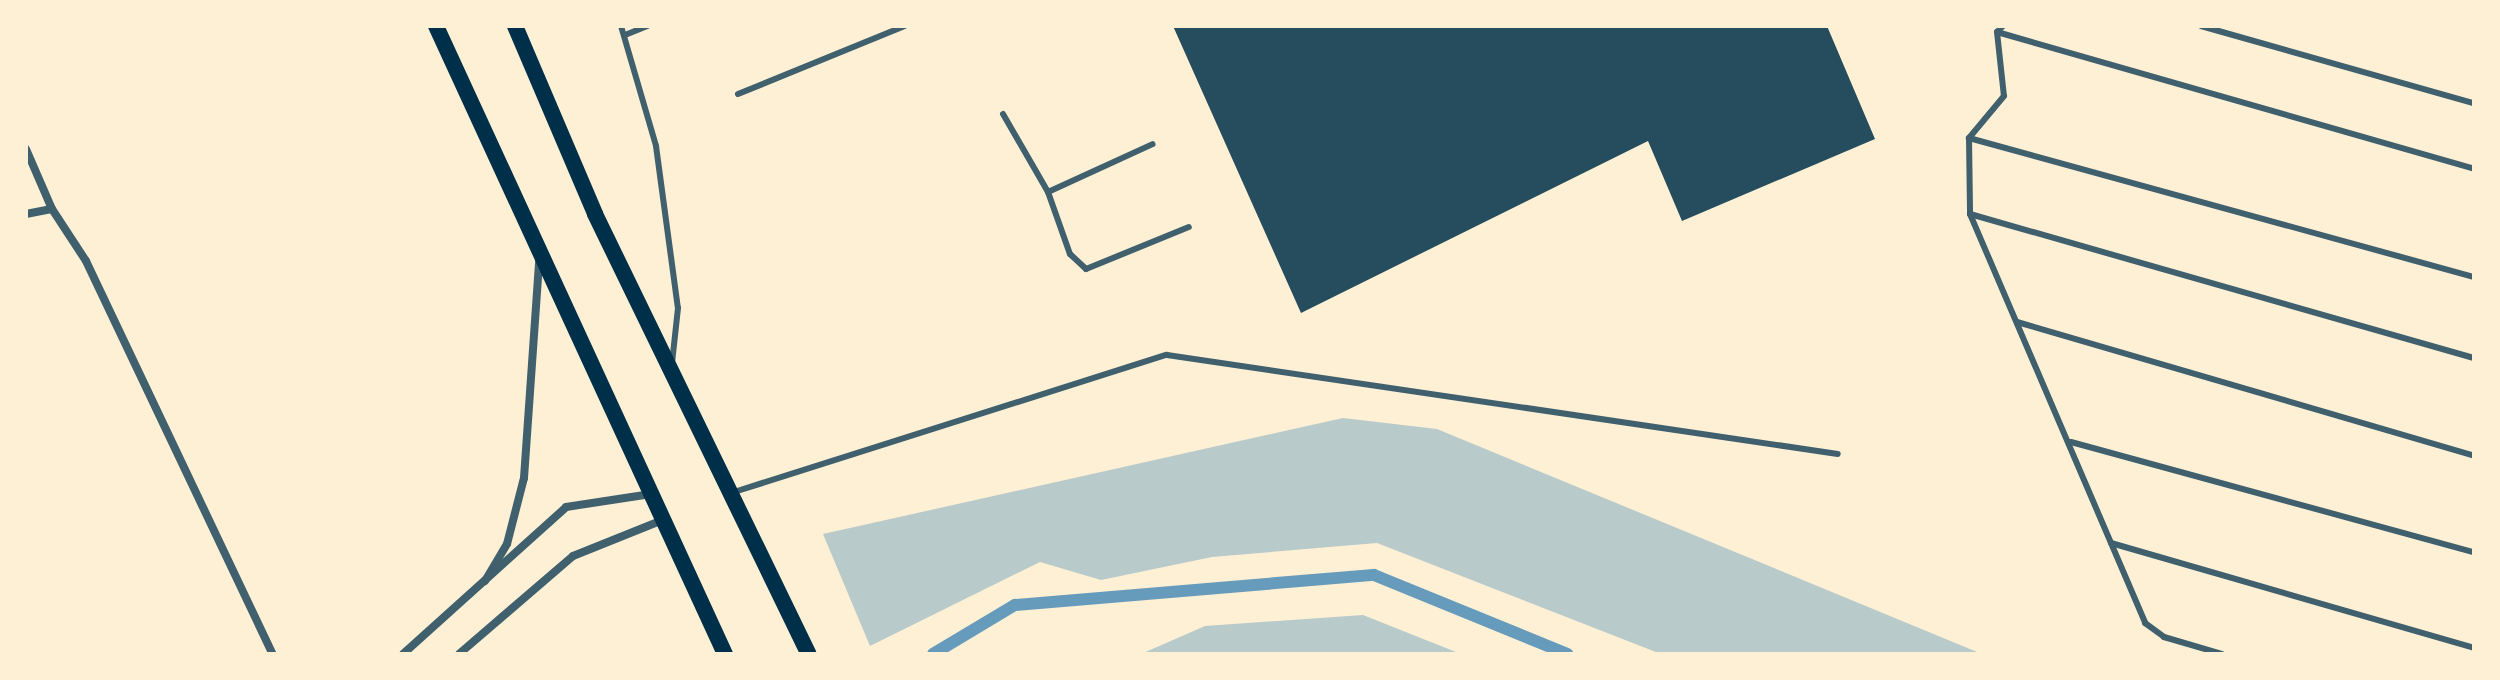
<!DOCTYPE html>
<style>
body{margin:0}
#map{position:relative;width:2500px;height:680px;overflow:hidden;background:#fdf0d5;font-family:"Fira Sans Condensed",sans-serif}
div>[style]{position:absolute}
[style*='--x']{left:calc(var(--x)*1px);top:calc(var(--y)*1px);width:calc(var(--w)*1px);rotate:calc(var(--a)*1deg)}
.green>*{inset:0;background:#b9caca}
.stream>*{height:12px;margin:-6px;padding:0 6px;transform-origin:6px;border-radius:6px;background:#669bbc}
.building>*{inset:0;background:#264d5e}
.service>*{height:6px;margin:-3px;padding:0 3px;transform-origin:3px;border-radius:3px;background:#3f606c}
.minor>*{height:8px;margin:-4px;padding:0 4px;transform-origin:4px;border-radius:4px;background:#3f606c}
.secondary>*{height:16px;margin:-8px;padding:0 8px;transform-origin:8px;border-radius:8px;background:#003049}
span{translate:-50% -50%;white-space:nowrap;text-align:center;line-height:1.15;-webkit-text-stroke:6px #fdf0d5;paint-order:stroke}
.frame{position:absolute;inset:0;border:28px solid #fdf0d5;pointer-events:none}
</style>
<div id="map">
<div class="green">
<div style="clip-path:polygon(1343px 418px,1437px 429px,1982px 654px,1661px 654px,1377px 543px,1212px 557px,1101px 580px,1040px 562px,870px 646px,823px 534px)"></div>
<div style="clip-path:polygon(1363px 615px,1461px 654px,1141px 654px,1205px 626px)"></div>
</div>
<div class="stream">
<div style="--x:933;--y:654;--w:96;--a:-30.9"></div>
<div style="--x:1015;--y:605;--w:360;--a:-4.8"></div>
<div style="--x:1374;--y:575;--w:209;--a:22.2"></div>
</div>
<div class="building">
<div style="clip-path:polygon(1173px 26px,1827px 26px,1875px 139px,1682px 221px,1648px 141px,1301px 313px)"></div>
</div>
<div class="service">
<div style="--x:621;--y:26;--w:125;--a:73.7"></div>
<div style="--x:656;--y:146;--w:163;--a:82.3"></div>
<div style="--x:678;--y:308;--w:55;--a:96.2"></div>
<div style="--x:2003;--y:26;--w:8;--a:135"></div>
<div style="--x:1997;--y:32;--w:64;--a:83.8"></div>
<div style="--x:2004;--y:96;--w:55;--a:129.8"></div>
<div style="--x:1969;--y:138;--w:76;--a:89.2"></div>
<div style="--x:1970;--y:214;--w:445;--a:66.8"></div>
<div style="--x:2145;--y:623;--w:24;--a:36"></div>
<div style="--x:2164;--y:637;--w:60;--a:16.3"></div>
<div style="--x:2201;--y:26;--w:284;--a:15.8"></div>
<div style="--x:1997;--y:32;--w:496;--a:16"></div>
<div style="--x:625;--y:35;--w:24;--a:-22"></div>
<div style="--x:738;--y:94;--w:180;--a:-22.2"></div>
<div style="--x:1003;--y:114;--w:90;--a:60"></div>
<div style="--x:1048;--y:192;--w:66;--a:70.5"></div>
<div style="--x:1070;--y:254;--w:22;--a:43"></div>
<div style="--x:1086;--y:269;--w:111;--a:-22.2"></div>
<div style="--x:1969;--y:138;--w:524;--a:15.39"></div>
<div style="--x:1048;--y:192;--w:115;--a:-24.6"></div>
<div style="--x:1970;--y:214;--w:524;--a:15.95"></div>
<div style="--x:2017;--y:322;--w:476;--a:16.3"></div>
<div style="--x:2071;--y:442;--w:418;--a:15.3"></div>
<div style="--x:734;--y:492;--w:454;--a:-17.6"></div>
<div style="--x:1167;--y:355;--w:678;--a:8.39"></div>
<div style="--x:2111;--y:543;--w:378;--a:16.1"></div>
</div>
<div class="minor">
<div style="--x:26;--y:149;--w:65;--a:66.6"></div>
<div style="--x:26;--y:214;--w:26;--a:-11"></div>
<div style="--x:52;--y:209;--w:62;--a:56.8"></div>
<div style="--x:86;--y:261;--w:435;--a:64.6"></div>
<div style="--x:485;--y:581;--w:43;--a:-59.3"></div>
<div style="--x:507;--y:544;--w:68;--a:-75.6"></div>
<div style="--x:524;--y:478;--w:218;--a:-86"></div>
<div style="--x:403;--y:654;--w:219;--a:-42"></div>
<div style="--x:566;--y:507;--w:86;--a:-8.7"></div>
<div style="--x:459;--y:654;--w:150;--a:-40.7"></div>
<div style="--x:573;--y:556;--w:94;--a:-21.9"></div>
</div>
<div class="secondary">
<div style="--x:436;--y:26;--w:691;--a:65.29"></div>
<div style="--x:515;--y:26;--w:204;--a:66.9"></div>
<div style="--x:595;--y:214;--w:489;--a:64.1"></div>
</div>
<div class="frame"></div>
</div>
